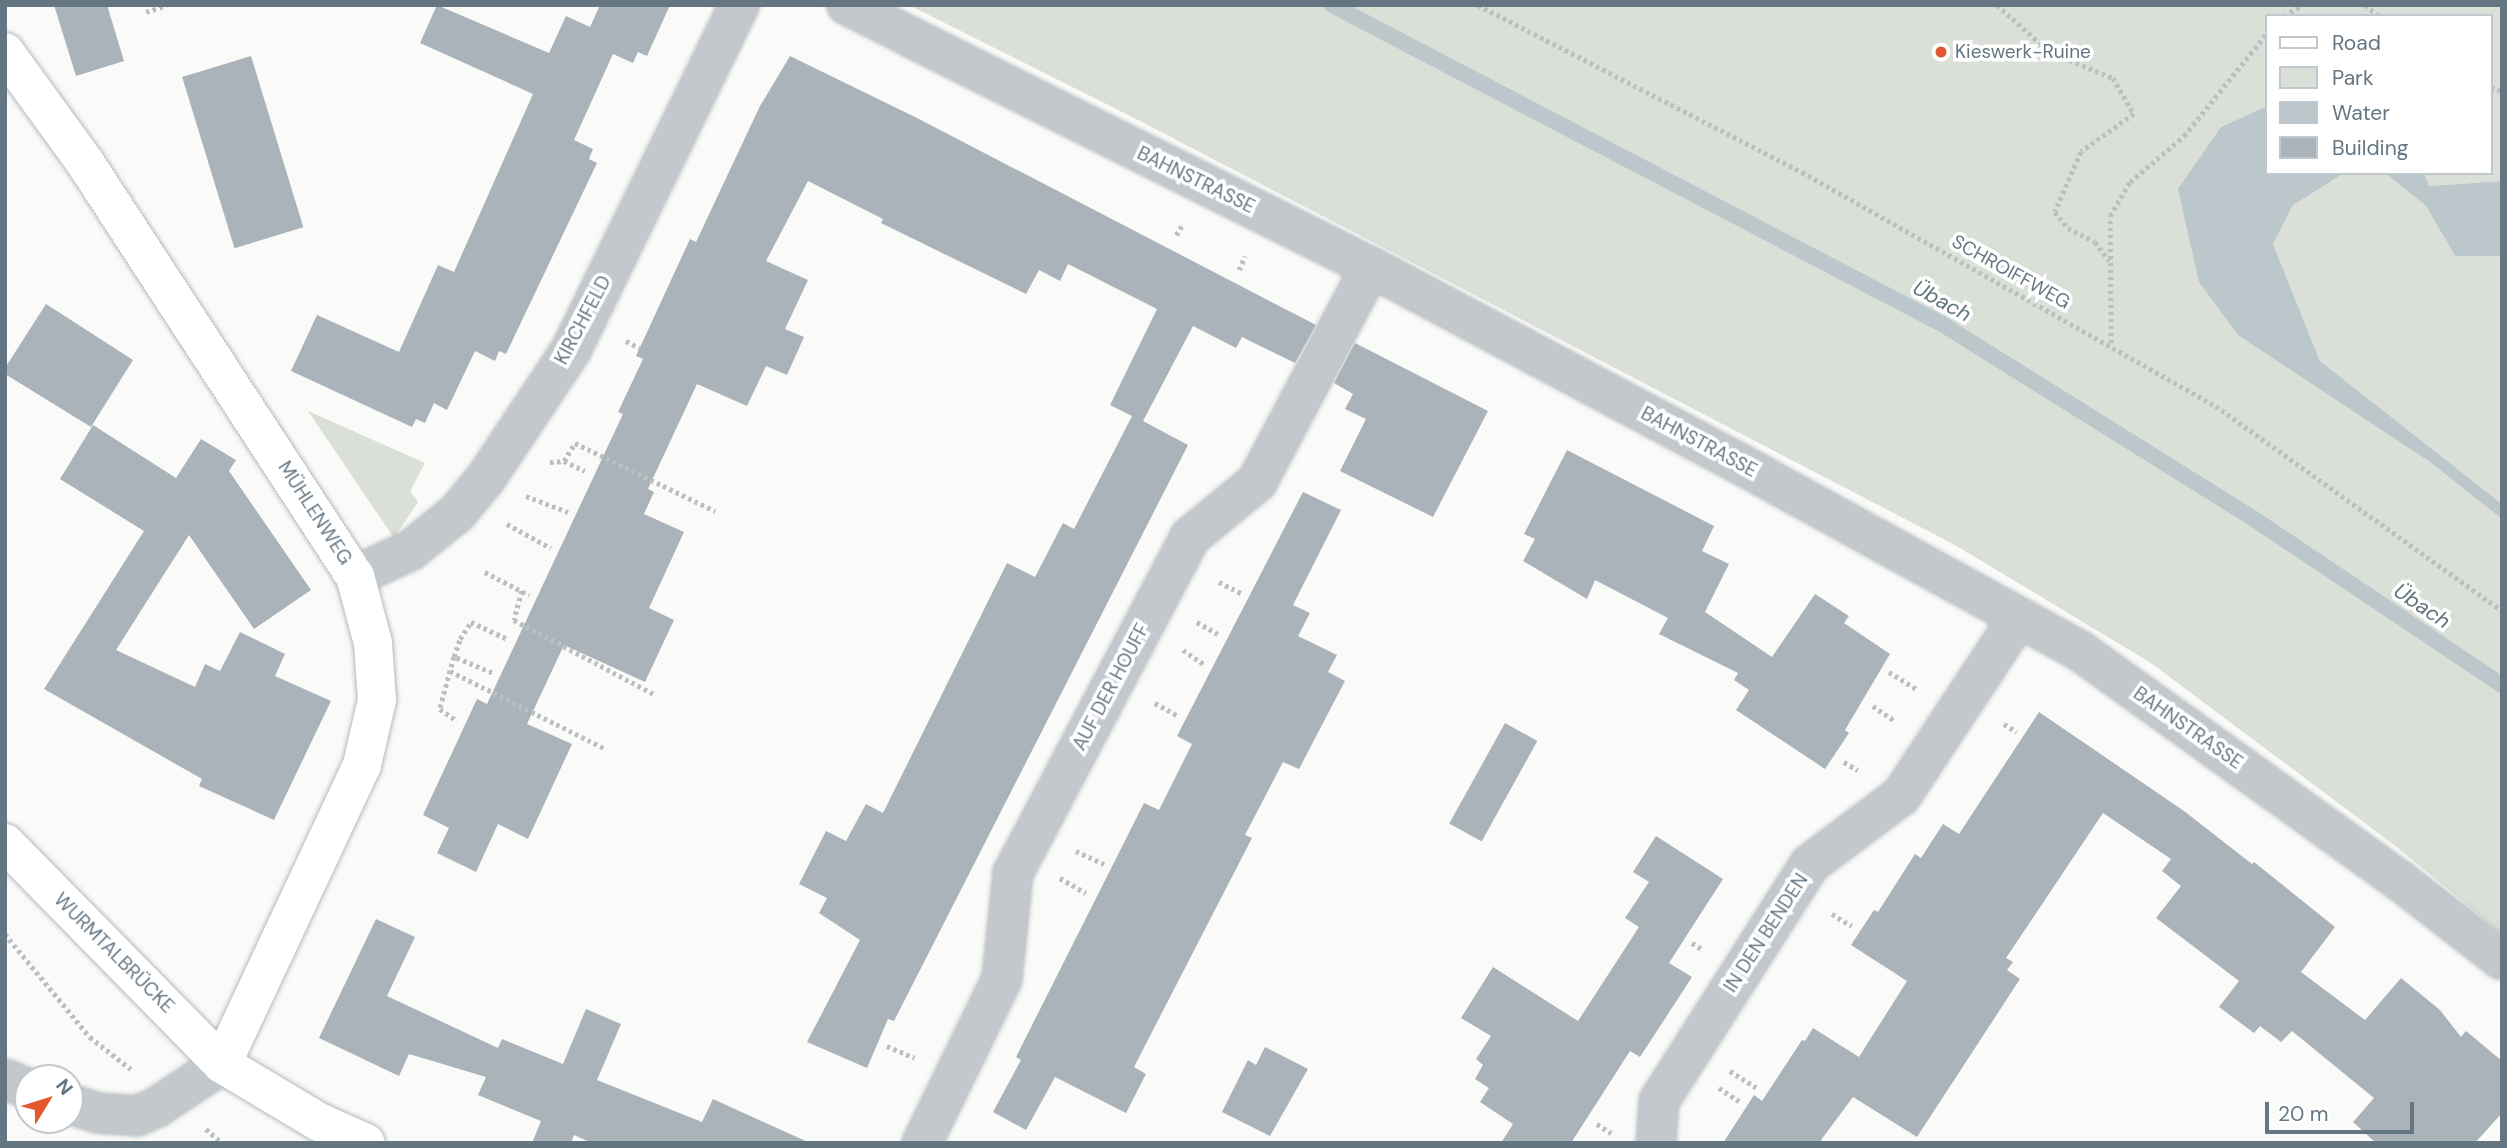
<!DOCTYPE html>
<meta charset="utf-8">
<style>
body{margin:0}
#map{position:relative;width:2507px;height:1148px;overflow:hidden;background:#fafaf8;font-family:"DM Sans",sans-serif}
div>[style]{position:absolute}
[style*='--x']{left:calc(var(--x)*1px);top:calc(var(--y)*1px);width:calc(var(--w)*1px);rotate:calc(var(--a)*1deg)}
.green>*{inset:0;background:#dadfd7}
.water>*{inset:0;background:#bbc7cb}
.stream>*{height:16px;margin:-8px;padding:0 8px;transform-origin:8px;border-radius:8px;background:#bbc7cb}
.building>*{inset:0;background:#aab3b9;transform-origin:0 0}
.path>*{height:4.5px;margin-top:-2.25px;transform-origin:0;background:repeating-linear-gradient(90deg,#bbbfc2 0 3.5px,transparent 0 7px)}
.roads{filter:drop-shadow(0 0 2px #b5babe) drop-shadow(0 0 2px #b5babe)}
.minor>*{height:38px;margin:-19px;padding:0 19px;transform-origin:19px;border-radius:19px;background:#c3c8cc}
.major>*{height:38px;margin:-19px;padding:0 19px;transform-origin:19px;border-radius:19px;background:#fff}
.dots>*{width:19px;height:19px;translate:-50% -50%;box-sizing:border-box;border:4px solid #fff;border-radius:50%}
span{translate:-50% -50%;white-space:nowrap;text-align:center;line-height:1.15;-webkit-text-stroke:7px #fff;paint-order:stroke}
.poi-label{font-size:19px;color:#657683}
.left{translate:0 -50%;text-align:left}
.street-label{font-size:19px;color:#657683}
.water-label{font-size:21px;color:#60757c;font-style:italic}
.frame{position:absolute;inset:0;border:7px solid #657683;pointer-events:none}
.legend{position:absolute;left:2265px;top:14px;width:228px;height:161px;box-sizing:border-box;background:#fff;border:2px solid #c1c8cd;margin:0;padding:9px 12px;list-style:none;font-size:21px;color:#657683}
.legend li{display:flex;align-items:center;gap:14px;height:35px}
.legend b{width:35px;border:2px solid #c1c8cd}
.north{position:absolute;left:14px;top:1064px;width:70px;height:70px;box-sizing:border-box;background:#fff;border:2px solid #c1c8cd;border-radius:50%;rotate:52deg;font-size:19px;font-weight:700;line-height:28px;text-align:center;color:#657683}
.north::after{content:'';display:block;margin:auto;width:24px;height:32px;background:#e4572e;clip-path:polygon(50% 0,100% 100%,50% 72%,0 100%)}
.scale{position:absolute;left:2265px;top:1102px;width:149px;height:32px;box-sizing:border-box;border:4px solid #657683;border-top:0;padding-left:9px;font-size:21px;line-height:24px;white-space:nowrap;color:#657683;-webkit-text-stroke:5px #fff;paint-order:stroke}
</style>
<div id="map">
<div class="green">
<div style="clip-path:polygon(909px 5px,2502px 5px,2502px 181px,2429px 186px,2424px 173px,2491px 173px,2491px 16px,2267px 16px,2267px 106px,2221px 127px,2199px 282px,2502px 519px,2502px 934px,2398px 848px,2151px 663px,1955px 545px,1140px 121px)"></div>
<div style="clip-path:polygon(2385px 173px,2426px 206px,2455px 256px,2502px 256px,2502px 504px,2320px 361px,2273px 244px,2293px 205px,2339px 174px)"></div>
<div style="clip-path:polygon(308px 411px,425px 463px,410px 491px,418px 502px,394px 538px)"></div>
</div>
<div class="water">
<div style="clip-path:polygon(2267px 106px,2267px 173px,2344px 173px,2293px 205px,2273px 244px,2320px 361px,2502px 504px,2502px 519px,2427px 460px,2238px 335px,2199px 282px,2178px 189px,2221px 127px)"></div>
<div style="clip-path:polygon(2385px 173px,2424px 173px,2429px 186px,2502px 181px,2502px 256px,2455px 256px,2426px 206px)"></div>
</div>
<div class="stream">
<div style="--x:1332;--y:5;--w:688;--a:27.61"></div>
<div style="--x:1942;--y:324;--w:368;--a:32"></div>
<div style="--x:2254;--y:519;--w:298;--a:33.8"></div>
</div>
<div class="building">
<div style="clip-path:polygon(54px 5px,107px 5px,124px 61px,76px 76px)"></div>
<div style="clip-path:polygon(437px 5px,549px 53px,566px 16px,590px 27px,600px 5px,670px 5px,647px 56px,638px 52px,633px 63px,613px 54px,574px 140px,593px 149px,589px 159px,597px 163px,506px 354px,499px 351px,495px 361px,475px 351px,447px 410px,434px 403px,425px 423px,416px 419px,412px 427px,291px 371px,317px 315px,399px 352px,438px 265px,454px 272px,533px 94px,420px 43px)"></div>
<div style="left:251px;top:56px;width:179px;height:72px;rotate:73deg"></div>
<div style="clip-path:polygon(790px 56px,917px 118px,1316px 325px,1295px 363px,1242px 337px,1236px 348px,1193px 326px,1143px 421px,1188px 445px,894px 1021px,888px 1019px,867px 1068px,807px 1042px,860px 940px,819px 913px,827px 898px,799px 884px,826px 831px,846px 841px,866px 804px,883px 813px,1007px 563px,1035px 577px,1063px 523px,1074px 529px,1132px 416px,1110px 405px,1157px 309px,1068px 264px,1060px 281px,1039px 270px,1026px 294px,881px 223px,883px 219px,808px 181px,766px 261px,808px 280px,785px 329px,804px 337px,787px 375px,766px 366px,747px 406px,697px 384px,648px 489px,654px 492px,644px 514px,684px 532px,649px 608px,674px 620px,645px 682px,564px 645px,527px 724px,572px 744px,528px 839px,498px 824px,476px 872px,437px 853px,449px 828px,423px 815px,477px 699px,487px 704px,623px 414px,618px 412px,643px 359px,636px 356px,690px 239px,696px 242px,760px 106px)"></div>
<div style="clip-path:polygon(46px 304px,133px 360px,91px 427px,5px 374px,5px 368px)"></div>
<div style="clip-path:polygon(1355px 343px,1488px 411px,1433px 517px,1340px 471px,1366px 419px,1345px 409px,1353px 394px,1334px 383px)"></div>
<div style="clip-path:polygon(93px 425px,176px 478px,201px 439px,236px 460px,229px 471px,311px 590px,254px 629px,189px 535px,116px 650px,195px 687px,205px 664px,220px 671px,240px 632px,285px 654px,275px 676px,331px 701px,274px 820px,199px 786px,202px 779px,44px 689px,144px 531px,60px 479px)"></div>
<div style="clip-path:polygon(1567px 450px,1714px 526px,1702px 551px,1729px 564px,1705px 612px,1772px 657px,1815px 594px,1849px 616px,1844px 623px,1890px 654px,1845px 730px,1849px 733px,1825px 769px,1736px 710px,1749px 690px,1734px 680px,1738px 673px,1659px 634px,1668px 618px,1595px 580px,1587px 599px,1523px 561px,1535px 539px,1524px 534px)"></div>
<div style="clip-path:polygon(1303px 492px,1341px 510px,1293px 605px,1310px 613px,1298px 636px,1337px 655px,1328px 672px,1345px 681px,1299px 769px,1283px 762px,1245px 835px,1252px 838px,1134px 1067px,1146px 1074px,1126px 1113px,1055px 1077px,1026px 1130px,993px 1112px,1021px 1060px,1016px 1057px,1144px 803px,1159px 810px,1192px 744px,1177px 736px)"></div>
<div style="clip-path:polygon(2039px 712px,2184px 811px,2252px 864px,2254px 862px,2335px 927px,2301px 972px,2365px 1020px,2401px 978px,2440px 1010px,2461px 1037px,2466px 1031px,2502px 1061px,2502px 1113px,2475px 1143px,2376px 1143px,2353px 1122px,2374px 1098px,2292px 1031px,2281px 1042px,2260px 1026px,2254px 1033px,2219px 1007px,2239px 981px,2156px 918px,2181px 886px,2162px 871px,2171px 859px,2103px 813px,2006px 958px,2013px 962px,2007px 970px,2020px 979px,1917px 1137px,1853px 1097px,1821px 1140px,1825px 1143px,1723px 1143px,1754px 1095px,1762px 1101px,1802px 1040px,1805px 1041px,1813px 1028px,1859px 1057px,1907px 981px,1851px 945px,1874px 910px,1878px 912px,1915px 854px,1921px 858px,1943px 824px,1959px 834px)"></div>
<div style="left:1505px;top:723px;width:37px;height:115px;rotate:29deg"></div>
<div style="clip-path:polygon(1656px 836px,1723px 879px,1669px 963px,1692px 977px,1640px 1057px,1630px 1051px,1571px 1143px,1501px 1143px,1513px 1124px,1480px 1102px,1489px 1088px,1475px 1079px,1483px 1065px,1476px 1059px,1491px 1036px,1461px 1018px,1493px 967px,1578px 1021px,1639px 927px,1625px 918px,1649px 882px,1633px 872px)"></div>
<div style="clip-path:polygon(376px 919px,415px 937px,387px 996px,498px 1048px,502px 1039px,563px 1064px,586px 1009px,621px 1024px,597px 1080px,702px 1122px,713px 1099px,810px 1143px,592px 1143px,574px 1135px,571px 1143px,532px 1143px,541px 1121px,478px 1095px,486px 1077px,409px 1054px,399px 1076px,319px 1038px)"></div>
<div style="clip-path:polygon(1265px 1047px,1308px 1069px,1270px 1136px,1222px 1112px,1248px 1060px,1256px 1065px)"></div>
</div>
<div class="path">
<div style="--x:1478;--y:5;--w:365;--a:27.3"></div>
<div style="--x:1802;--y:172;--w:476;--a:29.5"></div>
<div style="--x:2216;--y:406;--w:352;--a:35.6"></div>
<div style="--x:1997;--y:5;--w:71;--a:41.6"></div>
<div style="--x:2050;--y:52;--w:68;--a:22.4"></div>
<div style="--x:2113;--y:78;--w:42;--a:59.7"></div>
<div style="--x:2134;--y:114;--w:65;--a:144.4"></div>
<div style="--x:2081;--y:152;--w:65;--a:113.4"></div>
<div style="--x:2055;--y:212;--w:21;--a:51"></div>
<div style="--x:2068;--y:228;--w:30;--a:27"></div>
<div style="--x:2095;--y:242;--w:24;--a:52"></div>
<div style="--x:2365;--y:5;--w:18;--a:38"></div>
<div style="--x:146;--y:12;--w:22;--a:-18"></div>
<div style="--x:2284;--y:16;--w:21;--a:-31"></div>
<div style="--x:2491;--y:87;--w:12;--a:20"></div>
<div style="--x:1176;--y:235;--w:13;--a:-58"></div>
<div style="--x:1239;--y:270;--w:15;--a:-67"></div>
<div style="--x:626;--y:341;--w:16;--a:27"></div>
<div style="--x:2111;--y:343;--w:127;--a:-90.5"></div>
<div style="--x:2110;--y:216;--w:39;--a:-60"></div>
<div style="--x:2130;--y:182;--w:71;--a:-40.4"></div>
<div style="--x:2184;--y:136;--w:132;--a:-51.1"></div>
<div style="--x:564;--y:461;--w:21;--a:-59"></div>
<div style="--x:575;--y:443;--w:156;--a:25.9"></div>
<div style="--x:550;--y:462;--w:14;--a:-4"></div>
<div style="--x:564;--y:461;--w:23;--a:25"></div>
<div style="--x:526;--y:496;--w:45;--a:20.9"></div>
<div style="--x:507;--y:524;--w:50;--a:28.6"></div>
<div style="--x:485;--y:572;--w:50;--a:27.6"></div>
<div style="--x:1219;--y:582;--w:25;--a:27"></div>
<div style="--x:522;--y:591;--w:30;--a:105"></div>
<div style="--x:514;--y:620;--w:158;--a:27.9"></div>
<div style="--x:1197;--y:622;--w:24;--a:30"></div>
<div style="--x:1183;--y:650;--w:25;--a:34"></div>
<div style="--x:454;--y:657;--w:54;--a:105.1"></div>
<div style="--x:440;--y:709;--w:21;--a:35"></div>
<div style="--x:450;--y:671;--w:174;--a:26.6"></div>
<div style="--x:1889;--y:672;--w:34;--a:32"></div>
<div style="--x:492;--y:673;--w:41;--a:-157.2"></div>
<div style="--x:454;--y:657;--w:19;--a:-72"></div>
<div style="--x:460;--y:639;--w:20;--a:-57"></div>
<div style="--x:471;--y:622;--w:40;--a:25"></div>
<div style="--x:1155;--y:703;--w:25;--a:29"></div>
<div style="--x:1873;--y:706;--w:27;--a:34"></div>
<div style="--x:2004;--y:724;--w:15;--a:32"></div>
<div style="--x:1844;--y:762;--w:16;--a:30"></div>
<div style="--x:1076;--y:851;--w:31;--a:25"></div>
<div style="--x:1060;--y:878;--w:30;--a:30"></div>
<div style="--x:1832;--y:914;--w:23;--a:31"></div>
<div style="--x:5;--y:934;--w:134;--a:50.5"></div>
<div style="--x:90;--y:1037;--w:52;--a:38"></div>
<div style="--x:1692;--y:943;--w:13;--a:32"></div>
<div style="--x:887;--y:1046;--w:30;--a:23"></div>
<div style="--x:1730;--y:1071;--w:31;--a:32"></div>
<div style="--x:1719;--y:1088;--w:24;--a:33"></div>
<div style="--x:1597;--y:1124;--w:17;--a:33"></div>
<div style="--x:206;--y:1129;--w:21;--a:41"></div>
</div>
<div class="roads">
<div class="minor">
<div style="--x:847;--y:5;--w:586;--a:26.57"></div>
<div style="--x:1371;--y:267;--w:443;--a:28.1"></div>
<div style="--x:1762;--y:476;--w:363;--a:28.8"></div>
<div style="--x:2080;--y:651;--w:393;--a:35.7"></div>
<div style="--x:2399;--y:880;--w:130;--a:37.8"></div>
<div style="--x:355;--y:576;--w:62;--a:-24.9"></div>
<div style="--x:411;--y:550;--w:59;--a:-38.8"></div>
<div style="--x:457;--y:513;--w:45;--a:-50.4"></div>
<div style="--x:486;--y:478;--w:154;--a:-56.4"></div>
<div style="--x:571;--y:350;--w:384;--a:-64"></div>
<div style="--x:5;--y:1079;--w:25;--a:23"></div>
<div style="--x:70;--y:1104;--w:29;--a:18"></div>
<div style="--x:98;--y:1113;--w:39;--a:4"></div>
<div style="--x:137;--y:1116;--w:22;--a:-24"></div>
<div style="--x:157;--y:1107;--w:78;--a:-33.5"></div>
<div style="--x:922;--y:1143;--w:182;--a:-64"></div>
<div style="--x:1002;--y:979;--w:107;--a:-84.1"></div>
<div style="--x:1013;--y:873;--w:380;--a:-62.2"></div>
<div style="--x:1190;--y:537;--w:87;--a:-39.4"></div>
<div style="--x:1257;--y:482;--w:243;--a:-62.1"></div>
<div style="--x:1656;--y:1143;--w:42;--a:-85.9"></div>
<div style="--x:1659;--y:1101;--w:281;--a:-57.5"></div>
<div style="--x:1810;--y:864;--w:114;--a:-36.8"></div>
<div style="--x:1901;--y:796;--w:214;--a:-56.6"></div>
</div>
<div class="major">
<div style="--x:5;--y:52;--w:138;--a:54.1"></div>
<div style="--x:86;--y:164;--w:492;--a:56.9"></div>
<div style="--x:355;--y:576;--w:69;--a:75"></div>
<div style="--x:373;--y:643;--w:57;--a:86"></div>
<div style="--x:377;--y:700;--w:67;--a:103"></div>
<div style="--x:362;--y:765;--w:330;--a:115.1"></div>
<div style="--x:5;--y:843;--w:310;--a:45.5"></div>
<div style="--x:222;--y:1064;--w:113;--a:30.9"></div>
<div style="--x:319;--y:1122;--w:51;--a:24.1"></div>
</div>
</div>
<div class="dots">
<div style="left:1941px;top:52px;background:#e4572e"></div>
</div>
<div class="poi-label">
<span class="left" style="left:1955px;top:52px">Kieswerk-Ruine</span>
</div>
<div class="street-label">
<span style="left:1196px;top:180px;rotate:26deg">BAHNSTRASSE</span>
<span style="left:2011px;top:272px;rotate:29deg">SCHROIFFWEG</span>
<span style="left:583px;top:320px;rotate:-62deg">KIRCHFELD</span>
<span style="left:1699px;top:442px;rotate:28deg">BAHNSTRASSE</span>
<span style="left:315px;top:513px;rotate:57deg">MÜHLENWEG</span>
<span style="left:1111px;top:687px;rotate:-62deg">AUF DER HOUFF</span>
<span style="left:2188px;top:728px;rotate:35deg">BAHNSTRASSE</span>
<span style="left:1766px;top:933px;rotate:-57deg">IN DEN BENDEN</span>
<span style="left:114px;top:953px;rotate:45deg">WURMTALBRÜCKE</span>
</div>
<div class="water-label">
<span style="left:1942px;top:301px;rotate:29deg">Übach</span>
<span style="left:2422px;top:606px;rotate:34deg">Übach</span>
</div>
<div class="frame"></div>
<ul class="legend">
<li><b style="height:9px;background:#fff"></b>Road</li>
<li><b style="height:19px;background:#dadfd7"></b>Park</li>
<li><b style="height:19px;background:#bbc7cb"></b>Water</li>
<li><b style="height:19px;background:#aab3b9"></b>Building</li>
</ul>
<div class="north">N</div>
<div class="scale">20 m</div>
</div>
